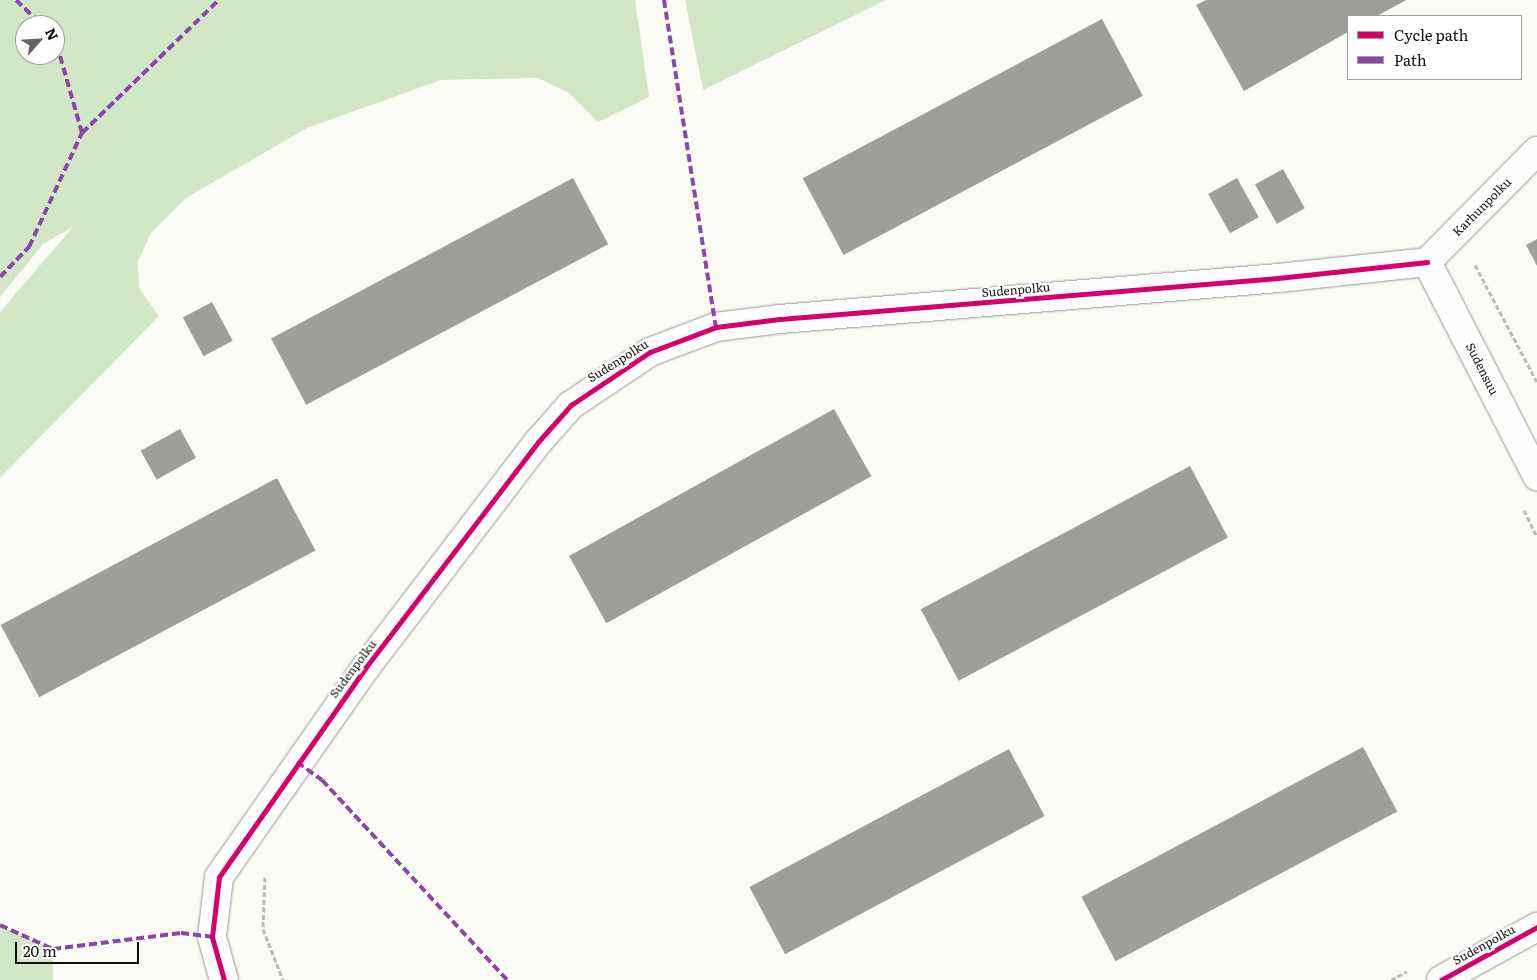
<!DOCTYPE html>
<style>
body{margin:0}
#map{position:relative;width:1537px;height:980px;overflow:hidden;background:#fbfbf5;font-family:Literata,serif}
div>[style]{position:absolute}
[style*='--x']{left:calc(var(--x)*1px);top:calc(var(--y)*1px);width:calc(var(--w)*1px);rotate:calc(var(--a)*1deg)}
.forest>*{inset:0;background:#d2e7c5}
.building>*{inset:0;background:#9f9e9a;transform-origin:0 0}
.path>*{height:3px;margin-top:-1.5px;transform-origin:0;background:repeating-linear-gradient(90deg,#b9b9b8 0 5px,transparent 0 7.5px)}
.roads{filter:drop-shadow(0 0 1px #959593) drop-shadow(0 0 1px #959593)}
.minor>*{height:28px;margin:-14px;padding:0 14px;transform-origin:14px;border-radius:14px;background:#fefefe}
.quiet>*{height:4px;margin-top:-2px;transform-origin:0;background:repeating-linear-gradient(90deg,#8e44ad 0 8px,transparent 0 12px)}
.cycleway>*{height:5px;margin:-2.5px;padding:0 2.5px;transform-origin:2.5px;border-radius:2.5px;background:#d6006c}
span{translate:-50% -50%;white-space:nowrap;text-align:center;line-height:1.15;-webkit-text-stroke:5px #fff;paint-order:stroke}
.street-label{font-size:12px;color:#0f0f0f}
.legend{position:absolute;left:1347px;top:15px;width:175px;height:65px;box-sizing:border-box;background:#fff;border:1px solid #9f9f9f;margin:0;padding:6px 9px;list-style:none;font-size:15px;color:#0f0f0f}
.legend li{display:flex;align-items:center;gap:10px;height:25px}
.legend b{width:25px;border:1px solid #9f9f9f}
.north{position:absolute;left:15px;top:15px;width:50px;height:50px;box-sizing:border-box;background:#fff;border:1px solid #9f9f9f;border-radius:50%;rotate:64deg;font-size:14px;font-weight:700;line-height:20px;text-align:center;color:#0f0f0f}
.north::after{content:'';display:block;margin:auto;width:18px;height:22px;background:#626260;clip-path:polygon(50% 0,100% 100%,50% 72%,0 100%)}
.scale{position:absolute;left:15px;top:942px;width:124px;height:22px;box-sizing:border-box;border:2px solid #0f0f0f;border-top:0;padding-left:6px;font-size:15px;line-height:18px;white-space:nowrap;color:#0f0f0f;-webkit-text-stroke:4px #fff;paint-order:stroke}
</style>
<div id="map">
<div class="forest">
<div style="clip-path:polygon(evenodd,0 0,635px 0,649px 97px,598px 122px,569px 93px,538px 78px,441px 80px,307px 128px,186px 198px,151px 233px,138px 261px,139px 288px,159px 316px,0 478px,0 312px,73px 227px,43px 244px,0 297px,0 0,25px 25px,55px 25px,55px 55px,25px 55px,25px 25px)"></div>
<div style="clip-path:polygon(685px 0,886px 0,703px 90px)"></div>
<div style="clip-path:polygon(0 925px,53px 949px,53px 980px,0 980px)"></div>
</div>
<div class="building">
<div style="clip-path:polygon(1206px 0,1406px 0,1377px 16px,1348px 16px,1348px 32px,1244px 91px,1196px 5px)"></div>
<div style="left:1102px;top:19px;width:87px;height:339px;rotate:62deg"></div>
<div style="left:1283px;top:169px;width:45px;height:32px;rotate:61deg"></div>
<div style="left:573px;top:178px;width:75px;height:342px;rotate:62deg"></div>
<div style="left:1237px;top:178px;width:45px;height:33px;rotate:61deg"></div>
<div style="clip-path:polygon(1537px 239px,1537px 266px,1526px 245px)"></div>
<div style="left:212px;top:302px;width:44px;height:33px;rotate:62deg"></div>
<div style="left:834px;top:409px;width:77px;height:303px;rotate:61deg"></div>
<div style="left:180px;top:429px;width:33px;height:45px;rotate:61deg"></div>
<div style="left:1190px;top:466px;width:81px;height:305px;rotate:62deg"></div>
<div style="left:277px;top:478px;width:82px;height:313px;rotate:62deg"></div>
<div style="left:1363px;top:747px;width:73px;height:319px;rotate:62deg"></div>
<div style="left:1009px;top:749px;width:76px;height:294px;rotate:62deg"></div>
</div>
<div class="path">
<div style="--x:1475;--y:265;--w:132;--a:62.1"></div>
<div style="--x:1524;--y:510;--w:30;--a:64"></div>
<div style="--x:265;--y:877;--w:52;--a:92.2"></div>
<div style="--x:263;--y:929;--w:55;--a:68.6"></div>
<div style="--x:1391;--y:980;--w:18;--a:-29"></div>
</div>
<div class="roads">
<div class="minor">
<div style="--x:1427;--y:262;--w:241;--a:62.8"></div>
<div style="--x:1427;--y:262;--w:156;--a:-45.3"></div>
<div style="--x:224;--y:980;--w:45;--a:-105.6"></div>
<div style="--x:212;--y:937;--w:60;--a:-83.3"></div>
<div style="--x:219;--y:877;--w:256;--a:-55"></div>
<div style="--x:366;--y:667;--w:283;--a:-52.6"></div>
<div style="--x:538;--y:442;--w:50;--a:-48.3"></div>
<div style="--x:571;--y:405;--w:95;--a:-33.9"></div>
<div style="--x:650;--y:352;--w:71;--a:-20.7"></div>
<div style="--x:716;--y:327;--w:64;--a:-7.1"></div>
<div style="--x:780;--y:319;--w:500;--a:-4.7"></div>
<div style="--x:1278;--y:278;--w:150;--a:-6.1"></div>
<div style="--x:1441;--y:980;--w:110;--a:-28.9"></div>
</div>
</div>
<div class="quiet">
<div style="--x:16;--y:0;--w:36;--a:44"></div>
<div style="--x:664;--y:0;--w:331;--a:81"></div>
<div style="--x:82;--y:133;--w:191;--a:-44.2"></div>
<div style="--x:0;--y:277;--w:42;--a:-46"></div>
<div style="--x:29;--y:247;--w:126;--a:-65.1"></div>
<div style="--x:82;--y:133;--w:99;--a:-105.9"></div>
<div style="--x:297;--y:762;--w:31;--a:36"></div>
<div style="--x:322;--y:780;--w:272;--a:47.2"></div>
<div style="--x:0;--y:925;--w:58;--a:24.4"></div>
<div style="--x:53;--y:949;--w:129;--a:-7.1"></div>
<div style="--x:181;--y:933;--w:31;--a:7"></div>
</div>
<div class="cycleway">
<div style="--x:224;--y:980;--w:45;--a:-105.6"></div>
<div style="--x:212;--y:937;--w:60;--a:-83.3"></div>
<div style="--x:219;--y:877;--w:256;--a:-55"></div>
<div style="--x:366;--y:667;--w:283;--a:-52.6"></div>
<div style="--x:538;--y:442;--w:50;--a:-48.3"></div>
<div style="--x:571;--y:405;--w:95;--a:-33.9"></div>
<div style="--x:650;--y:352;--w:71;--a:-20.7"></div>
<div style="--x:716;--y:327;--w:64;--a:-7.1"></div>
<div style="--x:780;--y:319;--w:500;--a:-4.7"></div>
<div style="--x:1278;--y:278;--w:150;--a:-6.1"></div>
<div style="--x:1441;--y:980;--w:110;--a:-28.9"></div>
</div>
<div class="street-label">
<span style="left:1482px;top:207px;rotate:-45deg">Karhunpolku</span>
<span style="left:1016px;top:290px;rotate:-5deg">Sudenpolku</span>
<span style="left:618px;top:361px;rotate:-32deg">Sudenpolku</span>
<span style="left:1482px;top:369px;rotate:63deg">Sudensuu</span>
<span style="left:353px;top:669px;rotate:-53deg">Sudenpolku</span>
<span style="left:1484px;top:945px;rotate:-29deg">Sudenpolku</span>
</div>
<ul class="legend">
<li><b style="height:6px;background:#d6006c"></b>Cycle path</li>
<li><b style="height:6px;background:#8e44ad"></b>Path</li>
</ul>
<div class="north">N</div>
<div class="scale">20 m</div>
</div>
